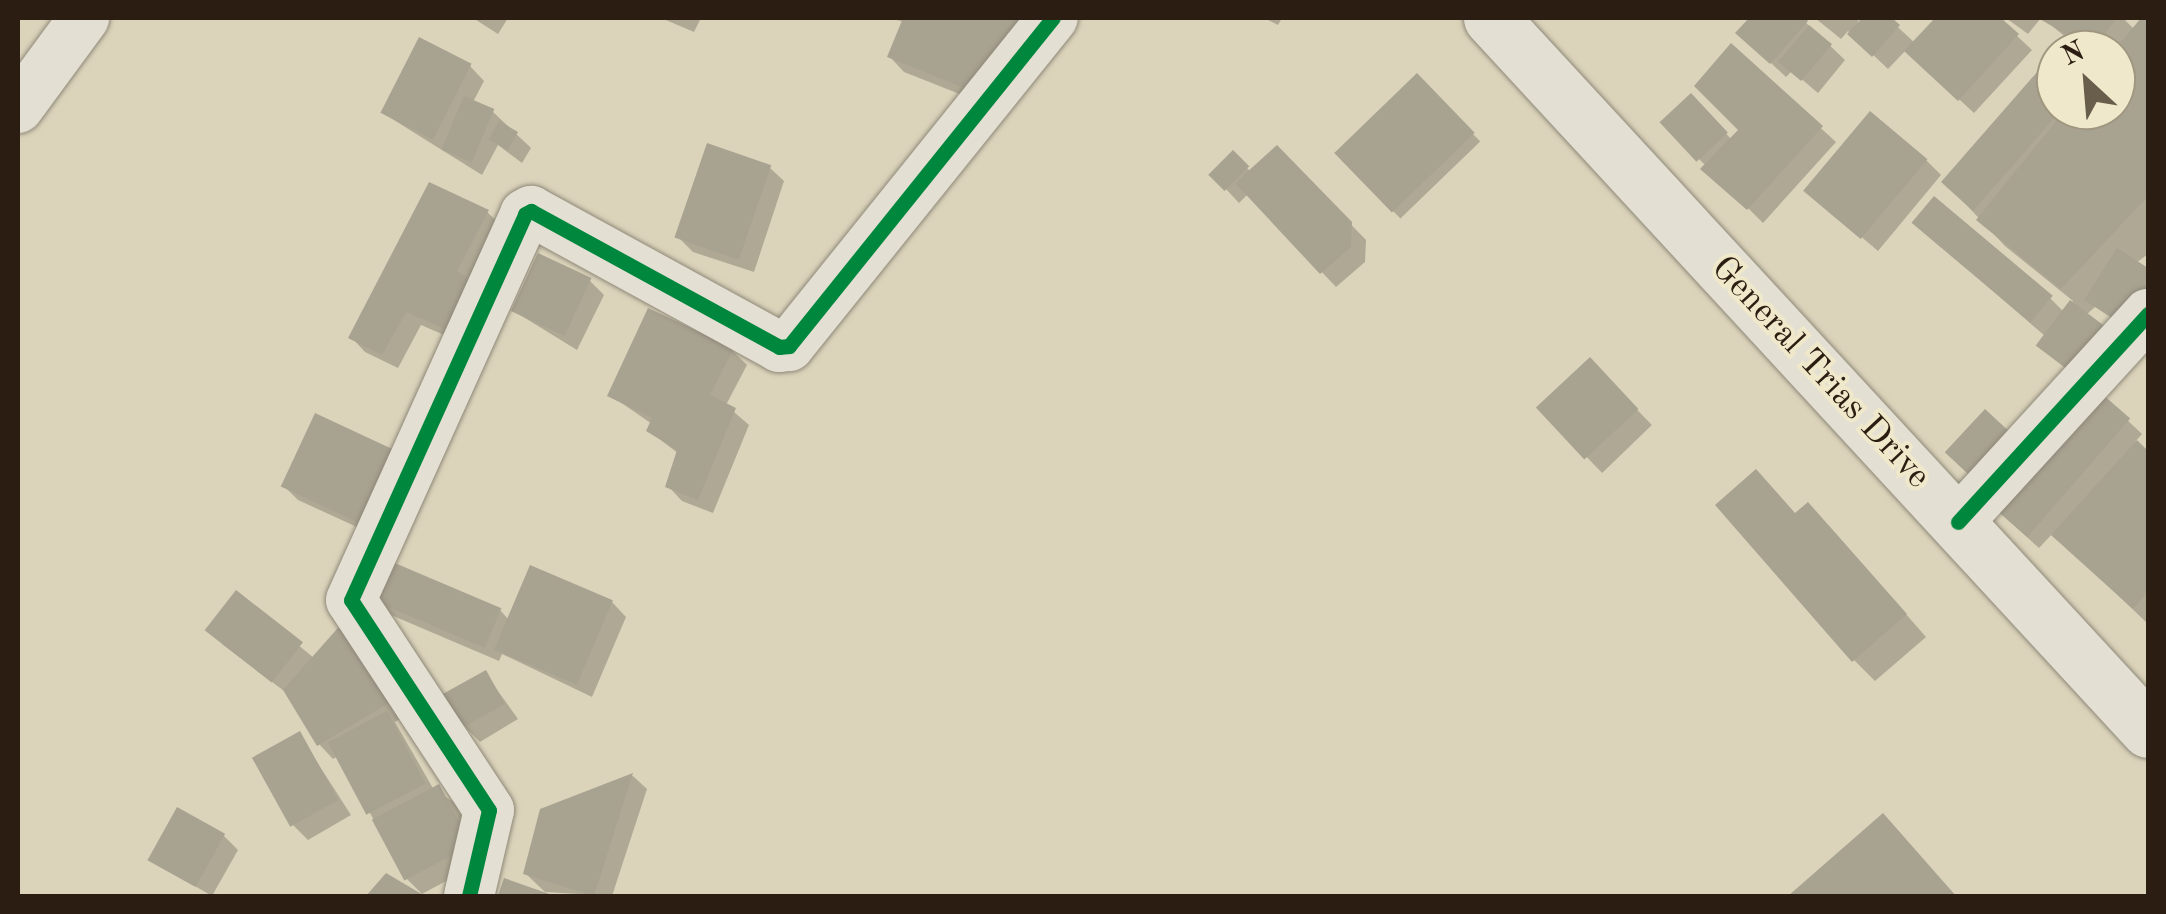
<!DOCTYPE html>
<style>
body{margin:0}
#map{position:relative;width:2166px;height:914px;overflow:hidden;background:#dbd3ba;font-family:"Old Standard TT",serif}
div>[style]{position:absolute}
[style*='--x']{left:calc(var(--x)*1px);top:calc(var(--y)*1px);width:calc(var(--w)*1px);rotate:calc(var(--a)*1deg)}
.shadow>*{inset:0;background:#0003;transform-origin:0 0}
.building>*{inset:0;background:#a8a291;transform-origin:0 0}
.roads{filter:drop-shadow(0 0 2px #8e8879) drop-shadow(0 0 2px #8e8879)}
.street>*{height:50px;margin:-25px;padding:0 25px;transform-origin:25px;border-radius:25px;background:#e3dfd2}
.secondary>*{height:55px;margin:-27.5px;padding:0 27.5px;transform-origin:27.5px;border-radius:27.5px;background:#e3dfd2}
.cycleway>*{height:15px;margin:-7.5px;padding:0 7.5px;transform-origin:7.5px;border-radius:7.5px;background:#00873e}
span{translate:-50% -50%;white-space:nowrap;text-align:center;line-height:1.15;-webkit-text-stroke:8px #f0e8ca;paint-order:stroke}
.street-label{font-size:35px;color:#2b1d11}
.frame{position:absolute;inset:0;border:20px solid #2b1d11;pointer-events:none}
.north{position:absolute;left:2036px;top:30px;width:100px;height:100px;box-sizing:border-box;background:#f0e8ca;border:2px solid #a19780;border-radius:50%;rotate:334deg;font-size:28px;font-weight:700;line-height:40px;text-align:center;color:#2b1d11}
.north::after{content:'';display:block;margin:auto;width:35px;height:45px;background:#695d4c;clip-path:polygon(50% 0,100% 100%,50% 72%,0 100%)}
</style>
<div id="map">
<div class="shadow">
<div style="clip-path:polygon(473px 18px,508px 18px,498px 34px)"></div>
<div style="clip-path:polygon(661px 18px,701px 18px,694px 32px)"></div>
<div style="clip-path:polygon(890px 18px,1063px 18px,995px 108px,904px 72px,890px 57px,904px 22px)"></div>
<div style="clip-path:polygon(1264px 18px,1282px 18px,1278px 25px)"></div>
<div style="clip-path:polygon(1753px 18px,1801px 18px,1845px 60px,1818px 93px,1792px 71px,1786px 77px,1739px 33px)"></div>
<div style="clip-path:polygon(1815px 18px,1859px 18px,1856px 28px,1865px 18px,1888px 18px,1915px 43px,1937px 18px,1998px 18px,2032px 50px,1974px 113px,1906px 50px,1888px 69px,1848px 31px,1841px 39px)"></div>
<div style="clip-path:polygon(2006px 18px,2041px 18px,2028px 34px)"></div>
<div style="clip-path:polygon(2042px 18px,2123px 18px,2134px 29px,2148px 18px,2148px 254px,2136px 263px,2148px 271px,2148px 335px,2145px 340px,2095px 307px,2086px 315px,2094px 389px,2142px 434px,2135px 442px,2148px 454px,2148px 624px,2053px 533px,2039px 548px,2006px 518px,2032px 458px,2094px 391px,2038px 345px,2045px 336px,1929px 236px,2050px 298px,2064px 312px,2073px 301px,2005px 246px,1959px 197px,2056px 110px,2116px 110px,2116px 50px,2082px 50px)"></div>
<div style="clip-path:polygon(1731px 46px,1836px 142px,1763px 223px,1663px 123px,1691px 96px,1732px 140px,1742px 130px)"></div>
<div style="clip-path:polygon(470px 66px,484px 81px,473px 102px,492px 111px,531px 148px,522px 163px,498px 145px,482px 175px,381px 112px)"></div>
<div style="left:1417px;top:76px;width:91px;height:111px;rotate:46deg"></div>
<div style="clip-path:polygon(1277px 148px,1366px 240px,1365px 262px,1336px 287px,1248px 194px,1239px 203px,1212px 174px,1233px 154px,1251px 172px)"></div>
<div style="clip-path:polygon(1926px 160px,1941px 175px,1878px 251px,1819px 201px)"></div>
<div style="clip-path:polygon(769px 167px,784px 181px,754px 272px,693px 252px,678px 237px)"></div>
<div style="clip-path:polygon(487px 212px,502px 226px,465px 344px,421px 325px,398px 368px,365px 352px,351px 337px)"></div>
<div style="clip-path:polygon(589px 280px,604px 295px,577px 350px,512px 310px)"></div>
<div style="clip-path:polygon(732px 350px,747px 365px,726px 405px,749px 425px,713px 513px,682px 501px,668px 486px,679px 454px,649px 431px,652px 424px,610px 395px)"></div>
<div style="left:1590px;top:361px;width:89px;height:69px;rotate:46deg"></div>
<div style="clip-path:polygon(316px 417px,381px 538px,298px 500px,284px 486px)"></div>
<div style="clip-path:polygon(1797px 515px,1829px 526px,1926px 637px,1875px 681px,1854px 660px)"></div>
<div style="clip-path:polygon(236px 594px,314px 658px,344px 625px,405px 716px,395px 722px,434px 790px,454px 802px,485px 860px,422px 894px,407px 879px,338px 756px,333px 759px,319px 744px,288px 694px,222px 644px)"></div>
<div style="clip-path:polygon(376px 601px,500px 610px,509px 620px,612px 602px,626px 617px,592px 697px,502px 654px,499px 661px,391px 615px)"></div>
<div style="clip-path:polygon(485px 673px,518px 719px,480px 742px,465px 727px)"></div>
<div style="clip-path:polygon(299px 734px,351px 815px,308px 840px,293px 825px)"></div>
<div style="clip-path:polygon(633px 776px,647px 789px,612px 896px,545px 892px,526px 874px,542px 810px)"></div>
<div style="clip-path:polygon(1883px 817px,1956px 896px,1792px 896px)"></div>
<div style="clip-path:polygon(224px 836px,238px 850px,212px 896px,150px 860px)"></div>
</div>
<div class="building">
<div style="clip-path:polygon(903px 18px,1037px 18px,979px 94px,887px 57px)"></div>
<div style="clip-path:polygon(1749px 18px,1805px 18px,1808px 21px,1770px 64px,1735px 33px)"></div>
<div style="clip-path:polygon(1862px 18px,1892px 18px,1900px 25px,1872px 57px,1847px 34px)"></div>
<div style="clip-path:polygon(1935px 18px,2001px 18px,2019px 34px,1958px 101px,1904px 51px)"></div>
<div style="clip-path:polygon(2038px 18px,2117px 18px,2093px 50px)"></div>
<div style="clip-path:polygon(2141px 18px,2148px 18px,2148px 196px,2061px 289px,1976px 220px,2065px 110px,2116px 110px,2116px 48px)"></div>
<div style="left:1809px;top:25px;width:30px;height:48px;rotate:40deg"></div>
<div style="left:419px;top:37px;width:59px;height:85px;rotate:27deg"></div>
<div style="clip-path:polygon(1731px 43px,1823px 126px,1747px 210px,1700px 169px,1738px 130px,1694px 86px)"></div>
<div style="clip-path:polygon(2045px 63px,2056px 73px,2061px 110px,1973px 211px,1941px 182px)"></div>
<div style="left:1417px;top:73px;width:83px;height:115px;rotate:46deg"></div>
<div style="left:1691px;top:93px;width:54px;height:43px;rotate:47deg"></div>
<div style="left:464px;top:96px;width:33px;height:58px;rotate:23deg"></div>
<div style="left:1870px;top:111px;width:75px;height:104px;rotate:40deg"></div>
<div style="left:499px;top:121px;width:22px;height:21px;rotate:30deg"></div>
<div style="left:707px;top:143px;width:68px;height:100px;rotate:19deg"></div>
<div style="clip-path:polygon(1277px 145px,1352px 222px,1351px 247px,1320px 274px,1235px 183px)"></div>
<div style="left:1233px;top:150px;width:23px;height:35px;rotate:45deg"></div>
<div style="clip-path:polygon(429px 182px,489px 210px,457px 271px,475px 283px,450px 331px,406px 312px,382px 355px,348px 338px)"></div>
<div style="left:1934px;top:196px;width:155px;height:35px;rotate:40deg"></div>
<div style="clip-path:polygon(2117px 248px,2148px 268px,2148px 298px,2130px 328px,2084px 300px)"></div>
<div style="left:538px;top:253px;width:59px;height:64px;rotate:25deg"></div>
<div style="left:2070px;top:300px;width:53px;height:57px;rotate:37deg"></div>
<div style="clip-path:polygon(648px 308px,734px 348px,710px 395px,736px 408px,698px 500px,665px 487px,677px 450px,646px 431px,652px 418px,607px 396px)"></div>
<div style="left:1590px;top:357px;width:71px;height:74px;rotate:47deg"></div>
<div style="left:2094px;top:387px;width:48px;height:157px;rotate:41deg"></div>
<div style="left:1985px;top:409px;width:51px;height:59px;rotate:43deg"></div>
<div style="left:315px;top:413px;width:94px;height:81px;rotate:25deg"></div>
<div style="clip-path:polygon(2137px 440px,2148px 451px,2148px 591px,2133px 609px,2051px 535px)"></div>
<div style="clip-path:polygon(1756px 469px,1795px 513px,1808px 502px,1907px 614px,1852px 662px,1715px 505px)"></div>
<div style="left:390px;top:561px;width:121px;height:43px;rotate:23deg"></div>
<div style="left:530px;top:565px;width:90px;height:92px;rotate:23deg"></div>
<div style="left:236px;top:590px;width:85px;height:51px;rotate:38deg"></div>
<div style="clip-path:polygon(344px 621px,392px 701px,317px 746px,283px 690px)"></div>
<div style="left:486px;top:670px;width:39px;height:50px;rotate:61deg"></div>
<div style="left:387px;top:711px;width:82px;height:67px;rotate:62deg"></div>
<div style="left:300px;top:731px;width:79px;height:55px;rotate:61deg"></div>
<div style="clip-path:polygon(633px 773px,594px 896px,523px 874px,540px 809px)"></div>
<div style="left:439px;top:784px;width:69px;height:76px;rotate:62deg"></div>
<div style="left:177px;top:807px;width:55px;height:61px;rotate:29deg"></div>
<div style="clip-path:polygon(1883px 813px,1956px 896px,1788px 896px)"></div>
<div style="clip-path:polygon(386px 873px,425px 896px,366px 896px)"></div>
<div style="clip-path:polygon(504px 878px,555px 896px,498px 896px)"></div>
</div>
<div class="roads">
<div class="street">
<div style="--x:18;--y:108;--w:112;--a:-53.7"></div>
<div style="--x:1958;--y:522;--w:282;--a:-47.6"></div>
<div style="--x:469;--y:896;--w:88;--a:-76.9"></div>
<div style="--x:489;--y:810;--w:251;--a:-123.3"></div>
<div style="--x:351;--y:600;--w:423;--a:-65.7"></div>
<div style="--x:525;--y:214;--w:7;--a:-27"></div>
<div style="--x:531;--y:211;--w:283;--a:28.7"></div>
<div style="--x:779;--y:347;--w:10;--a:-6"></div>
<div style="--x:789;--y:346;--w:421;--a:-51.2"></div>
</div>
<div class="secondary">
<div style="--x:1491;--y:18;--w:969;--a:47.3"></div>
</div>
</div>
<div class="cycleway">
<div style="--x:1958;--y:522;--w:282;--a:-47.6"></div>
<div style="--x:469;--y:896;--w:88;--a:-76.9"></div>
<div style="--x:489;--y:810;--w:251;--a:-123.3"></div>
<div style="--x:351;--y:600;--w:423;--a:-65.7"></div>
<div style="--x:525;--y:214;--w:7;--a:-27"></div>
<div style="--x:531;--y:211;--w:283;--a:28.7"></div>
<div style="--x:779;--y:347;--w:10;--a:-6"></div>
<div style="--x:789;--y:346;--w:421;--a:-51.2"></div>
</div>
<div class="street-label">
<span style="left:1820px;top:373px;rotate:47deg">General Trias Drive</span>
</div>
<div class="frame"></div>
<div class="north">N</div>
</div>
